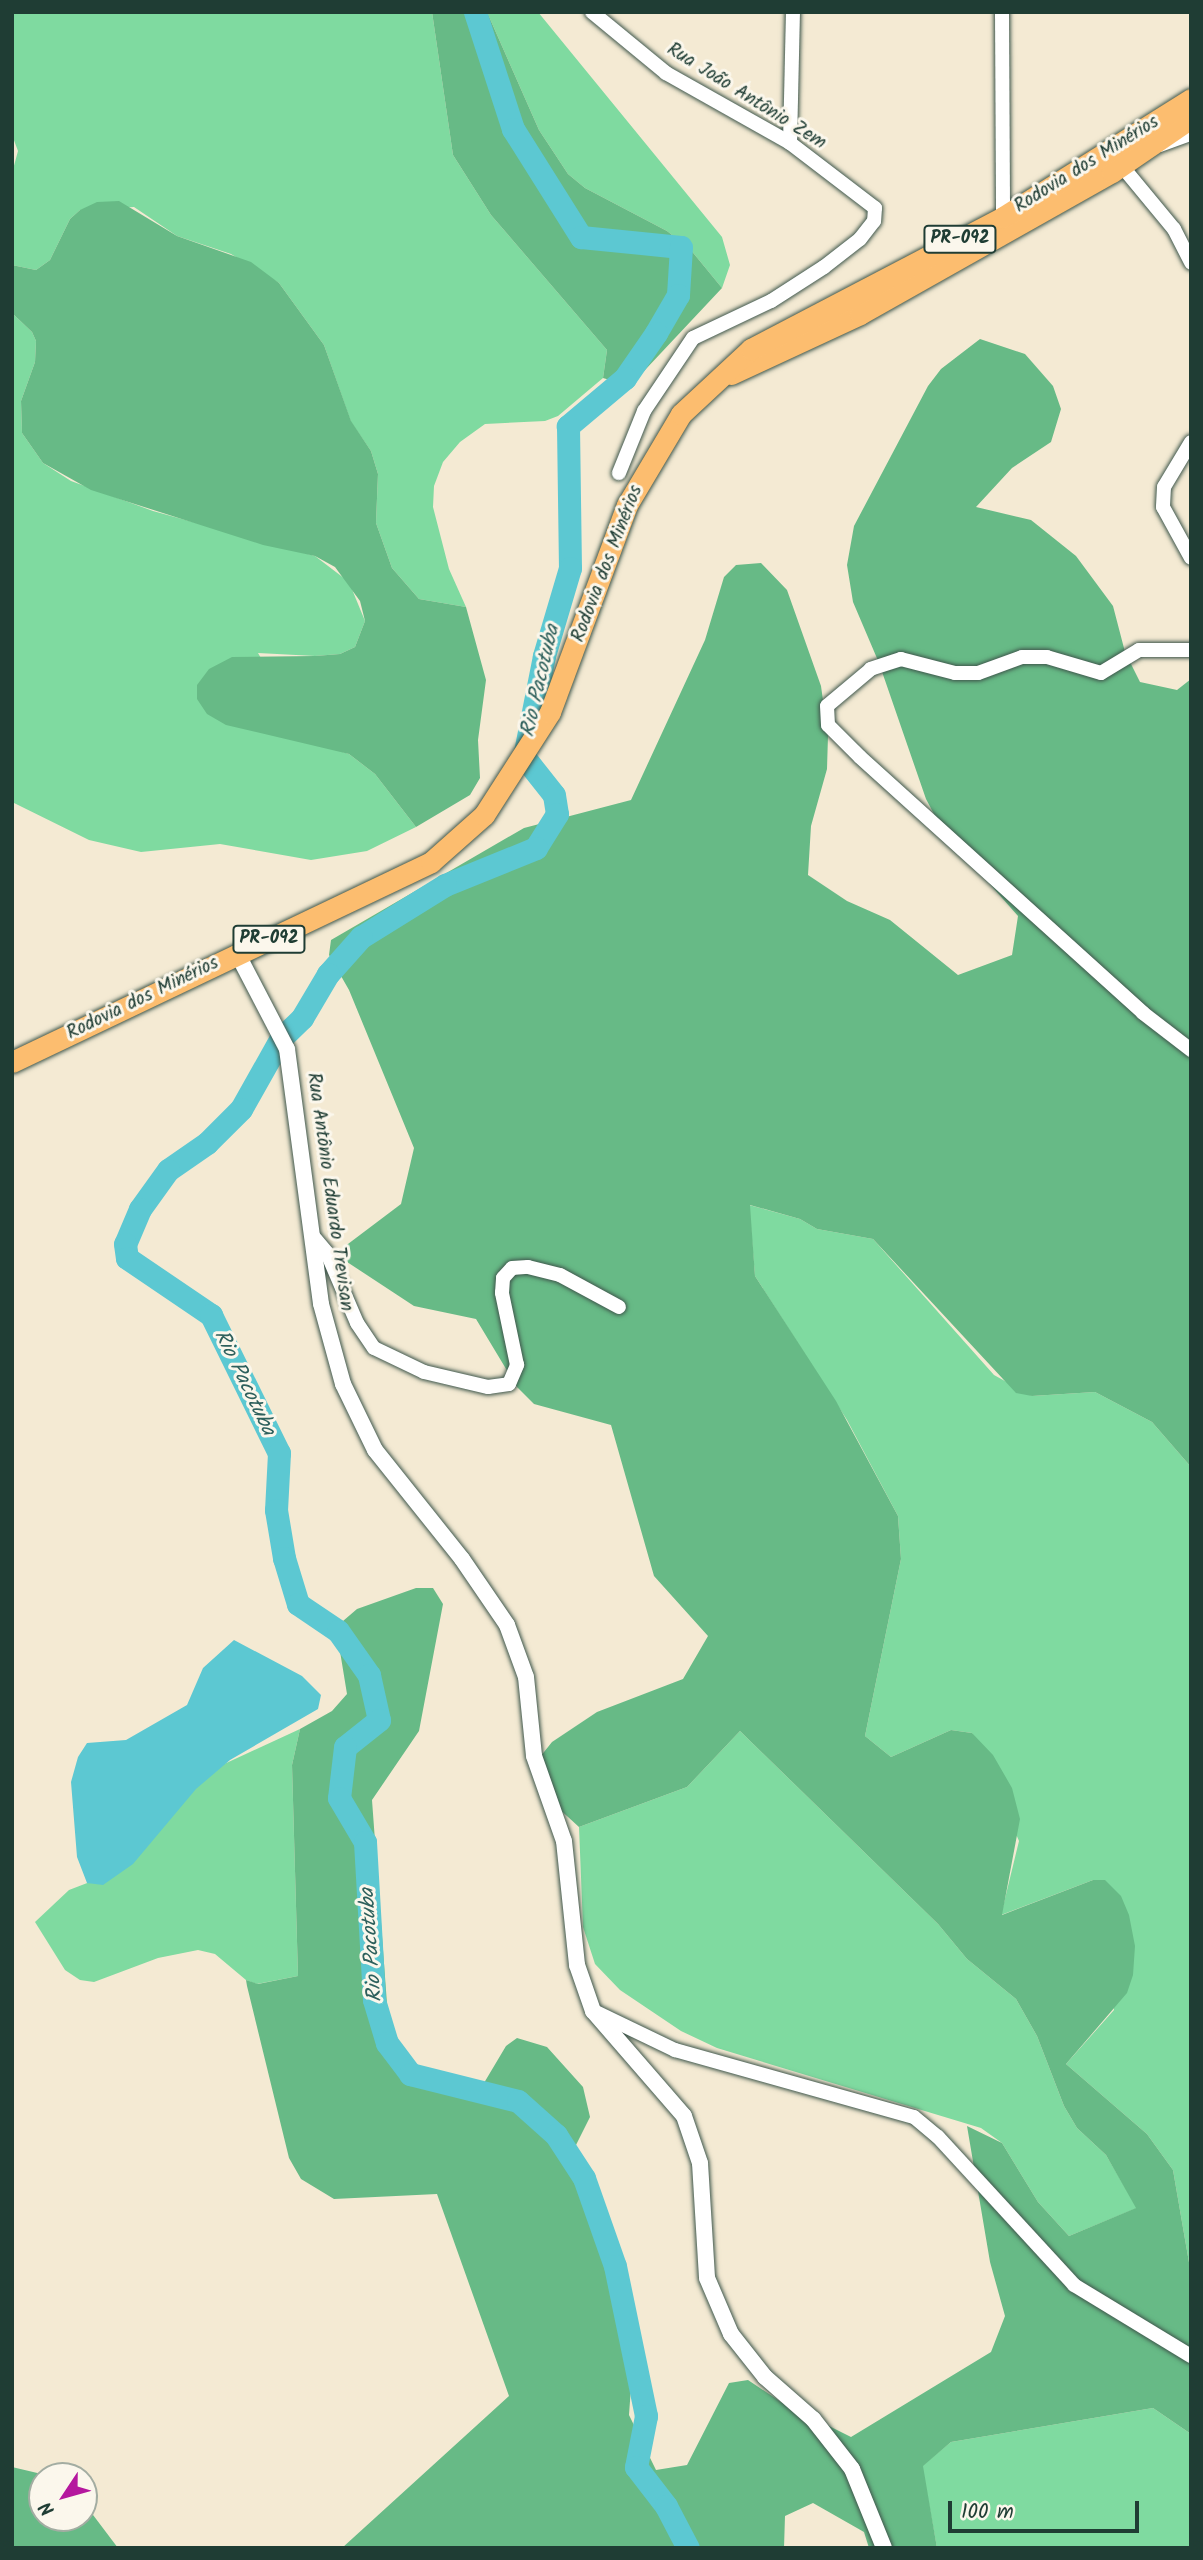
<!DOCTYPE html>
<meta charset="utf-8">
<style>
body{margin:0}
#map{position:relative;width:1203px;height:2560px;overflow:hidden;background:#f4ead3;font-family:Kalam,sans-serif}
div>[style]{position:absolute}
[style*='--x']{left:calc(var(--x)*1px);top:calc(var(--y)*1px);width:calc(var(--w)*1px);rotate:calc(var(--a)*1deg)}
.green>*{inset:0;background:#7fdaa0}
.forest>*{inset:0;background:#67ba86}
.water>*{inset:0;background:#5cc8d2}
.river>*{height:23px;margin:-11.5px;padding:0 11.5px;transform-origin:11.5px;border-radius:11.5px;background:#5cc8d2}
.roads{filter:drop-shadow(0 0 2px #3f574c) drop-shadow(0 0 2px #3f574c)}
.minor>*{height:14px;margin:-7px;padding:0 7px;transform-origin:7px;border-radius:7px;background:#fff}
.tertiary>*{height:16px;margin:-8px;padding:0 8px;transform-origin:8px;border-radius:8px;background:#fff}
.primary>*{height:21px;margin:-10.5px;padding:0 10.5px;transform-origin:10.5px;border-radius:10.5px;background:#fcbd6f}
span{translate:-50% -50%;white-space:nowrap;text-align:center;line-height:1.15;-webkit-text-stroke:6px #fbf7ec;paint-order:stroke}
.shield-label span{padding:2px 5px;background:#fbf7ec;border:2px solid;border-radius:5px;-webkit-text-stroke-width:0}
.shield-label{font-size:18px;color:#1f3d34;font-weight:700}
.street-label{font-size:19px;color:#1f3d34}
.water-label{font-size:21px;color:#2e605c;font-style:italic}
.frame{position:absolute;inset:0;border:14px solid #1f3d34;pointer-events:none}
.north{position:absolute;left:28px;top:2462px;width:70px;height:70px;box-sizing:border-box;background:#fbf7ec;border:2px solid #a3ada2;border-radius:50%;rotate:234deg;font-size:19px;font-weight:700;line-height:28px;text-align:center;color:#1f3d34}
.north::after{content:'';display:block;margin:auto;width:24px;height:32px;background:#b5179e;clip-path:polygon(50% 0,100% 100%,50% 72%,0 100%)}
.scale{position:absolute;left:948px;top:2501px;width:191px;height:32px;box-sizing:border-box;border:4px solid #1f3d34;border-top:0;padding-left:9px;font-size:21px;line-height:24px;white-space:nowrap;color:#1f3d34;-webkit-text-stroke:5px #fbf7ec;paint-order:stroke}
</style>
<div id="map">
<div class="green">
<div style="clip-path:polygon(12px 12px,432px 12px,453px 155px,491px 215px,607px 350px,603px 378px,558px 416px,545px 421px,485px 424px,460px 442px,443px 462px,434px 486px,433px 507px,449px 569px,466px 607px,419px 599px,392px 568px,376px 523px,378px 474px,371px 451px,351px 422px,324px 345px,279px 283px,231px 254px,177px 236px,134px 207px,80px 210px,70px 219px,50px 260px,36px 270px,12px 265px,12px 173px,18px 151px,12px 135px)"></div>
<div style="clip-path:polygon(487px 12px,538px 12px,722px 237px,730px 265px,722px 288px,690px 249px,667px 231px,585px 188px,568px 174px,539px 130px)"></div>
<div style="clip-path:polygon(12px 313px,32px 332px,36px 341px,35px 362px,21px 401px,22px 433px,43px 463px,71px 481px,153px 511px,315px 556px,349px 582px,365px 621px,355px 647px,340px 654px,315px 656px,258px 653px,309px 741px,349px 754px,375px 774px,416px 827px,367px 851px,311px 860px,220px 844px,141px 852px,89px 840px,12px 802px)"></div>
<div style="clip-path:polygon(749px 1205px,800px 1219px,817px 1229px,873px 1239px,994px 1375px,1032px 1396px,1095px 1392px,1152px 1422px,1191px 1467px,1191px 2274px,1173px 2170px,1147px 2134px,1066px 2064px,1114px 2010px,1093px 1880px,1001px 1915px,1019px 1841px,972px 1733px,951px 1730px,891px 1757px,865px 1736px,901px 1559px,898px 1516px,847px 1420px,755px 1276px)"></div>
<div style="clip-path:polygon(300px 1729px,292px 1765px,298px 1976px,257px 1984px,246px 1980px,215px 1954px,198px 1950px,158px 1958px,94px 1982px,80px 1980px,65px 1970px,35px 1922px,69px 1890px,108px 1875px,182px 1798px,222px 1765px)"></div>
<div style="clip-path:polygon(740px 1731px,938px 1924px,967px 1959px,1016px 1999px,1037px 2036px,1064px 2106px,1077px 2128px,1106px 2155px,1137px 2208px,1069px 2236px,1038px 2202px,1002px 2143px,981px 2128px,717px 2048px,681px 2031px,620px 1990px,595px 1964px,583px 1927px,579px 1827px,687px 1787px)"></div>
<div style="clip-path:polygon(1153px 2408px,1191px 2434px,1191px 2548px,937px 2548px,922px 2466px,951px 2442px)"></div>
</div>
<div class="forest">
<div style="clip-path:polygon(432px 12px,487px 12px,539px 130px,568px 174px,585px 188px,667px 231px,690px 249px,722px 288px,630px 386px,603px 378px,607px 350px,491px 215px,453px 155px)"></div>
<div style="clip-path:polygon(119px 201px,177px 236px,251px 262px,279px 283px,324px 345px,351px 421px,371px 451px,378px 474px,376px 523px,392px 568px,419px 599px,466px 607px,486px 680px,478px 740px,480px 778px,470px 795px,416px 827px,375px 774px,349px 754px,226px 725px,207px 714px,197px 699px,197px 685px,209px 669px,232px 657px,315px 656px,340px 654px,355px 647px,365px 621px,360px 601px,335px 567px,315px 556px,263px 545px,91px 490px,43px 463px,22px 433px,21px 401px,35px 362px,36px 341px,32px 332px,12px 313px,12px 265px,36px 270px,50px 260px,70px 219px,80px 210px,97px 202px)"></div>
<div style="clip-path:polygon(980px 339px,1025px 354px,1053px 386px,1061px 409px,1051px 442px,1012px 468px,976px 507px,1031px 520px,1076px 556px,1113px 606px,1125px 652px,1140px 682px,1177px 690px,1191px 679px,1191px 1467px,1152px 1422px,1095px 1392px,1032px 1396px,1016px 1393px,873px 1239px,817px 1229px,800px 1219px,750px 1205px,755px 1276px,836px 1401px,898px 1516px,901px 1559px,865px 1736px,891px 1757px,951px 1730px,972px 1733px,993px 1755px,1012px 1788px,1020px 1819px,1002px 1915px,1093px 1880px,1105px 1880px,1121px 1896px,1129px 1915px,1135px 1946px,1133px 1975px,1127px 1993px,1066px 2064px,1147px 2134px,1173px 2170px,1191px 2274px,1191px 2434px,1153px 2408px,951px 2442px,923px 2466px,937px 2548px,869px 2548px,864px 2532px,813px 2503px,785px 2516px,784px 2548px,342px 2548px,509px 2396px,437px 2194px,334px 2199px,301px 2179px,289px 2158px,247px 1986px,246px 1980px,258px 1984px,298px 1976px,292px 1765px,300px 1729px,332px 1711px,347px 1694px,336px 1627px,357px 1609px,416px 1588px,433px 1588px,443px 1604px,419px 1731px,372px 1800px,389px 2031px,436px 2088px,481px 2088px,506px 2046px,517px 2038px,547px 2047px,583px 2087px,590px 2117px,576px 2145px,574px 2168px,629px 2310px,634px 2345px,629px 2415px,656px 2470px,687px 2465px,729px 2383px,748px 2380px,781px 2402px,851px 2437px,991px 2352px,1005px 2316px,990px 2262px,967px 2126px,1002px 2143px,1038px 2202px,1069px 2236px,1136px 2208px,1106px 2155px,1077px 2128px,1064px 2106px,1037px 2036px,1016px 1999px,967px 1959px,938px 1924px,740px 1731px,687px 1787px,579px 1827px,545px 1796px,540px 1757px,552px 1742px,597px 1712px,683px 1679px,708px 1636px,654px 1576px,611px 1425px,534px 1404px,517px 1387px,476px 1319px,414px 1306px,341px 1258px,344px 1247px,401px 1204px,414px 1148px,349px 990px,329px 955px,331px 940px,524px 828px,631px 800px,705px 640px,724px 577px,736px 565px,761px 563px,787px 590px,821px 686px,828px 736px,827px 769px,811px 826px,808px 875px,847px 901px,890px 920px,958px 975px,1012px 955px,1018px 916px,943px 831px,926px 799px,879px 663px,853px 602px,847px 565px,854px 526px,928px 386px,941px 369px)"></div>
<div style="clip-path:polygon(12px 2467px,50px 2476px,42px 2476px,42px 2518px,84px 2518px,84px 2503px,118px 2548px,12px 2548px)"></div>
</div>
<div class="water">
<div style="clip-path:polygon(234px 1640px,302px 1676px,321px 1695px,318px 1709px,230px 1760px,196px 1789px,133px 1864px,103px 1885px,87px 1883px,77px 1857px,71px 1782px,78px 1757px,87px 1743px,126px 1740px,187px 1705px,203px 1668px)"></div>
</div>
<div class="river">
<div style="--x:475;--y:12;--w:123;--a:72"></div>
<div style="--x:513;--y:129;--w:128;--a:57.8"></div>
<div style="--x:581;--y:237;--w:100;--a:5.7"></div>
<div style="--x:681;--y:247;--w:48;--a:93.6"></div>
<div style="--x:678;--y:295;--w:44;--a:120.1"></div>
<div style="--x:656;--y:333;--w:55;--a:124.6"></div>
<div style="--x:625;--y:378;--w:75;--a:139.9"></div>
<div style="--x:568;--y:426;--w:142;--a:89.2"></div>
<div style="--x:570;--y:568;--w:92;--a:106.5"></div>
<div style="--x:544;--y:656;--w:103;--a:101.2"></div>
<div style="--x:524;--y:757;--w:48;--a:51.7"></div>
<div style="--x:554;--y:795;--w:19;--a:81"></div>
<div style="--x:557;--y:814;--w:40;--a:122"></div>
<div style="--x:536;--y:848;--w:98;--a:157.9"></div>
<div style="--x:445;--y:885;--w:99;--a:148.2"></div>
<div style="--x:361;--y:937;--w:50;--a:131.7"></div>
<div style="--x:328;--y:974;--w:51;--a:120.6"></div>
<div style="--x:302;--y:1018;--w:29;--a:136"></div>
<div style="--x:281;--y:1038;--w:81;--a:119.4"></div>
<div style="--x:241;--y:1109;--w:48;--a:135"></div>
<div style="--x:207;--y:1143;--w:47;--a:145.3"></div>
<div style="--x:168;--y:1170;--w:48;--a:125.7"></div>
<div style="--x:140;--y:1209;--w:38;--a:113"></div>
<div style="--x:125;--y:1244;--w:14;--a:82"></div>
<div style="--x:127;--y:1258;--w:102;--a:34.2"></div>
<div style="--x:211;--y:1315;--w:154;--a:63.8"></div>
<div style="--x:279;--y:1453;--w:57;--a:93"></div>
<div style="--x:276;--y:1510;--w:49;--a:80.5"></div>
<div style="--x:284;--y:1558;--w:48;--a:73.1"></div>
<div style="--x:298;--y:1604;--w:48;--a:34"></div>
<div style="--x:338;--y:1631;--w:54;--a:54.8"></div>
<div style="--x:369;--y:1675;--w:46;--a:77.5"></div>
<div style="--x:379;--y:1720;--w:43;--a:141.5"></div>
<div style="--x:345;--y:1747;--w:51;--a:96.7"></div>
<div style="--x:339;--y:1798;--w:51;--a:59.4"></div>
<div style="--x:365;--y:1842;--w:158;--a:86.7"></div>
<div style="--x:374;--y:2000;--w:45;--a:73.2"></div>
<div style="--x:387;--y:2043;--w:39;--a:53"></div>
<div style="--x:410;--y:2074;--w:111;--a:14"></div>
<div style="--x:518;--y:2101;--w:51;--a:41.8"></div>
<div style="--x:556;--y:2135;--w:51;--a:56.9"></div>
<div style="--x:584;--y:2178;--w:93;--a:70.6"></div>
<div style="--x:615;--y:2266;--w:153;--a:78.3"></div>
<div style="--x:646;--y:2416;--w:52;--a:101.1"></div>
<div style="--x:636;--y:2467;--w:49;--a:52.4"></div>
<div style="--x:666;--y:2506;--w:47;--a:62.4"></div>
</div>
<div class="roads">
<div class="minor">
<div style="--x:592;--y:12;--w:96;--a:39.5"></div>
<div style="--x:666;--y:73;--w:142;--a:29.4"></div>
<div style="--x:790;--y:143;--w:107;--a:37.4"></div>
<div style="--x:875;--y:208;--w:13;--a:94"></div>
<div style="--x:874;--y:221;--w:23;--a:128"></div>
<div style="--x:860;--y:239;--w:46;--a:142.1"></div>
<div style="--x:824;--y:267;--w:63;--a:147.3"></div>
<div style="--x:771;--y:301;--w:86;--a:154.6"></div>
<div style="--x:693;--y:338;--w:88;--a:123.9"></div>
<div style="--x:644;--y:411;--w:67;--a:112"></div>
<div style="--x:1002;--y:12;--w:205;--a:89.7"></div>
<div style="--x:790;--y:143;--w:131;--a:-88.7"></div>
<div style="--x:1160;--y:145;--w:33;--a:-20"></div>
<div style="--x:1121;--y:165;--w:83;--a:50.4"></div>
<div style="--x:1174;--y:229;--w:38;--a:63"></div>
<div style="--x:1191;--y:442;--w:52;--a:121"></div>
<div style="--x:1164;--y:487;--w:20;--a:93"></div>
<div style="--x:1163;--y:507;--w:58;--a:61.2"></div>
<div style="--x:1191;--y:650;--w:52;--a:180"></div>
<div style="--x:1139;--y:650;--w:44;--a:148.8"></div>
<div style="--x:1101;--y:673;--w:56;--a:-163.5"></div>
<div style="--x:1047;--y:657;--w:25;--a:180"></div>
<div style="--x:1022;--y:657;--w:47;--a:160"></div>
<div style="--x:978;--y:673;--w:23;--a:180"></div>
<div style="--x:955;--y:673;--w:56;--a:-165.5"></div>
<div style="--x:901;--y:659;--w:32;--a:162"></div>
<div style="--x:871;--y:669;--w:57;--a:139.9"></div>
<div style="--x:827;--y:706;--w:19;--a:87"></div>
<div style="--x:828;--y:725;--w:45;--a:45"></div>
<div style="--x:860;--y:757;--w:382;--a:42.1"></div>
<div style="--x:1143;--y:1013;--w:61;--a:37.6"></div>
<div style="--x:312;--y:1235;--w:23;--a:50"></div>
<div style="--x:327;--y:1253;--w:76;--a:66.8"></div>
<div style="--x:357;--y:1323;--w:30;--a:56"></div>
<div style="--x:374;--y:1348;--w:55;--a:25.6"></div>
<div style="--x:424;--y:1372;--w:66;--a:13.2"></div>
<div style="--x:488;--y:1387;--w:21;--a:-8"></div>
<div style="--x:509;--y:1384;--w:21;--a:-67"></div>
<div style="--x:517;--y:1365;--w:74;--a:-101.8"></div>
<div style="--x:502;--y:1293;--w:15;--a:-86"></div>
<div style="--x:503;--y:1278;--w:13;--a:-48"></div>
<div style="--x:512;--y:1268;--w:16;--a:-4"></div>
<div style="--x:528;--y:1267;--w:33;--a:14"></div>
<div style="--x:560;--y:1275;--w:67;--a:28.5"></div>
<div style="--x:596;--y:2012;--w:88;--a:25.7"></div>
<div style="--x:675;--y:2050;--w:248;--a:15.7"></div>
<div style="--x:914;--y:2117;--w:31;--a:40"></div>
<div style="--x:938;--y:2137;--w:201;--a:47.4"></div>
<div style="--x:1074;--y:2285;--w:137;--a:31.3"></div>
</div>
<div class="tertiary">
<div style="--x:237;--y:953;--w:108;--a:62.5"></div>
<div style="--x:287;--y:1049;--w:257;--a:82.4"></div>
<div style="--x:321;--y:1304;--w:83;--a:74.6"></div>
<div style="--x:343;--y:1384;--w:73;--a:64.1"></div>
<div style="--x:375;--y:1450;--w:139;--a:51.4"></div>
<div style="--x:462;--y:1559;--w:80;--a:55.7"></div>
<div style="--x:507;--y:1625;--w:55;--a:69.9"></div>
<div style="--x:526;--y:1677;--w:79;--a:84.2"></div>
<div style="--x:534;--y:1756;--w:90;--a:70.6"></div>
<div style="--x:564;--y:1841;--w:125;--a:84"></div>
<div style="--x:577;--y:1965;--w:49;--a:70.8"></div>
<div style="--x:593;--y:2011;--w:139;--a:49.1"></div>
<div style="--x:684;--y:2116;--w:50;--a:71.2"></div>
<div style="--x:700;--y:2163;--w:115;--a:86.5"></div>
<div style="--x:707;--y:2278;--w:61;--a:66.8"></div>
<div style="--x:731;--y:2334;--w:55;--a:51.7"></div>
<div style="--x:765;--y:2377;--w:64;--a:41.2"></div>
<div style="--x:813;--y:2419;--w:63;--a:52"></div>
<div style="--x:852;--y:2469;--w:85;--a:67.9"></div>
</div>
<div class="primary">
<div style="--x:731;--y:374;--w:142;--a:-24.9"></div>
<div style="--x:860;--y:314;--w:289;--a:-29.4"></div>
<div style="--x:1112;--y:172;--w:96;--a:-34.4"></div>
<div style="--x:12;--y:1062;--w:464;--a:-25.5"></div>
<div style="--x:431;--y:862;--w:71;--a:-41.6"></div>
<div style="--x:484;--y:815;--w:122;--a:-57.3"></div>
<div style="--x:550;--y:712;--w:221;--a:-69.6"></div>
<div style="--x:627;--y:505;--w:106;--a:-59.3"></div>
<div style="--x:681;--y:414;--w:96;--a:-42.9"></div>
<div style="--x:751;--y:349;--w:284;--a:-27.6"></div>
<div style="--x:1003;--y:217;--w:222;--a:-32.1"></div>
</div>
</div>
<div class="shield-label">
<span style="left:960px;top:239px">PR-092</span>
<span style="left:269px;top:939px">PR-092</span>
</div>
<div class="street-label">
<span style="left:746px;top:97px;rotate:32deg">Rua João Antônio Zem</span>
<span style="left:1087px;top:165px;rotate:-32deg">Rodovia dos Minérios</span>
<span style="left:608px;top:564px;rotate:-69deg">Rodovia dos Minérios</span>
<span style="left:143px;top:999px;rotate:-26deg">Rodovia dos Minérios</span>
<span style="left:329px;top:1192px;rotate:82deg">Rua Antônio Eduardo Trevisan</span>
</div>
<div class="water-label">
<span style="left:541px;top:681px;rotate:-77deg">Rio Pacotuba</span>
<span style="left:244px;top:1383px;rotate:64deg">Rio Pacotuba</span>
<span style="left:372px;top:1945px;rotate:-94deg">Rio Pacotuba</span>
</div>
<div class="frame"></div>
<div class="north">N</div>
<div class="scale">100 m</div>
</div>
